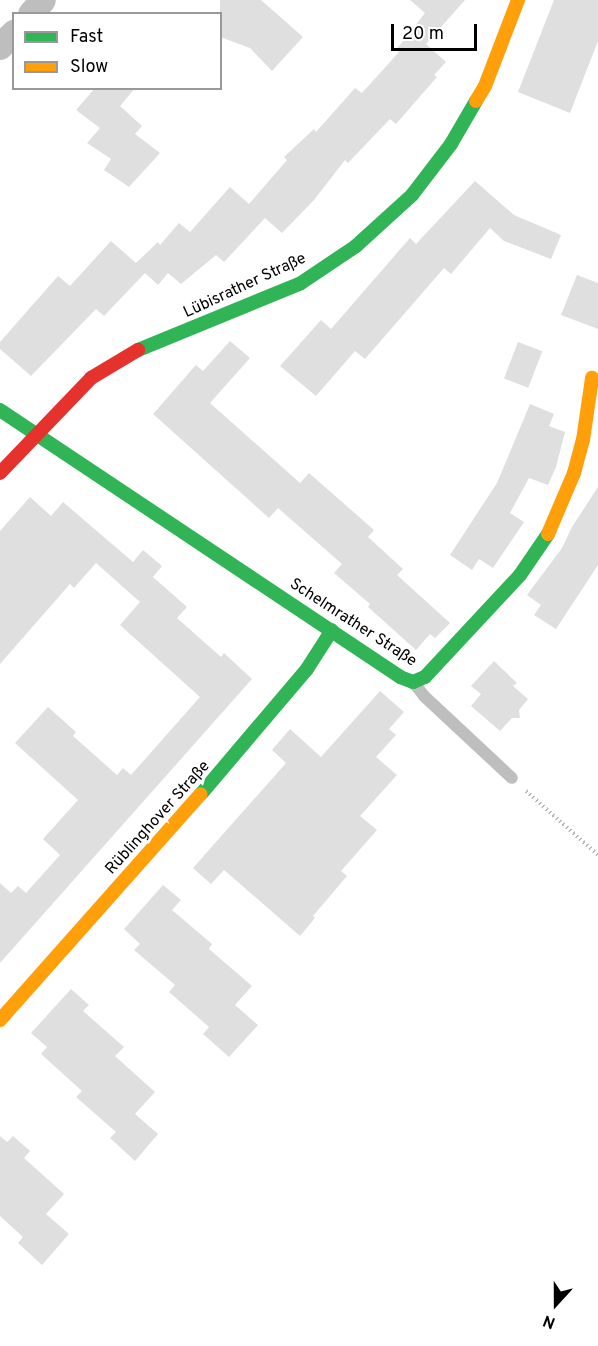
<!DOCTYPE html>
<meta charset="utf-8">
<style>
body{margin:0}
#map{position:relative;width:598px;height:1346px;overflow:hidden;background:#fff;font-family:Overpass,sans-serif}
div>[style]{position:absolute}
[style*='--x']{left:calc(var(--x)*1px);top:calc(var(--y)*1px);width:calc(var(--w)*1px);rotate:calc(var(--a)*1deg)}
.building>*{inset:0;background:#dfdfdf;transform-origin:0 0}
.path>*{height:4px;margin-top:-2px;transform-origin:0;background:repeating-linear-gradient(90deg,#b9b9b9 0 1.5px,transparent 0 4.5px)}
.lane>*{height:12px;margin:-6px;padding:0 6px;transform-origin:6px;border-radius:6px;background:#bebebe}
.street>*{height:26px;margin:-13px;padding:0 13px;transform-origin:13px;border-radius:13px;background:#bebebe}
.fast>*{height:14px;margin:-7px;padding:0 7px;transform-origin:7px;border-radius:7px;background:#30b455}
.slow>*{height:14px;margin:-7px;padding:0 7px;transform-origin:7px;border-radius:7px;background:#ff9f0a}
.jam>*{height:14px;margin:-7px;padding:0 7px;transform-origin:7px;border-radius:7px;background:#e5322d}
span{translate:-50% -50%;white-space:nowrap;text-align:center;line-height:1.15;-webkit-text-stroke:6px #fff;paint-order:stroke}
.street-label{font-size:16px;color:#000}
.legend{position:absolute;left:12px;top:12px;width:210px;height:78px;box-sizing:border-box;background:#fff;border:2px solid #999;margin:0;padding:8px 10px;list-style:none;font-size:18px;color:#000}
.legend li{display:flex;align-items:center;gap:12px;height:30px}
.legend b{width:30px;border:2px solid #999}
.north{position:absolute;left:526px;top:1274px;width:60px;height:60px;-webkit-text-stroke:4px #fff;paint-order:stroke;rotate:201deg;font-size:16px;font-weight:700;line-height:24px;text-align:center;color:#000}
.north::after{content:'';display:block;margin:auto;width:21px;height:27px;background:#000;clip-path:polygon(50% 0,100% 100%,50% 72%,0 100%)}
.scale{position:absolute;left:391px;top:24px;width:86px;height:27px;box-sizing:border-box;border:3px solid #000;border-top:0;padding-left:8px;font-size:18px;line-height:21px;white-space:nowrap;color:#000;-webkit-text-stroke:4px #fff;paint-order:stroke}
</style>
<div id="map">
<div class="building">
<div style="clip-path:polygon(220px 0,261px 0,303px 37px,272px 71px,250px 48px,220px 37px)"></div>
<div style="clip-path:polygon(410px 0,465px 0,426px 44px,446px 62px,434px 75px,437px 77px,396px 124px,390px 119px,348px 163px,345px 160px,314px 200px,282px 233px,265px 218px,224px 262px,216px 255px,181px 284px,168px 273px,158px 285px,145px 273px,104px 316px,96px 309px,31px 376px,0 349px,0 342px,58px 276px,70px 286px,111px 241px,136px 263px,158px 242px,160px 245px,179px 223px,190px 232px,230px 187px,249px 204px,287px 160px,284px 157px,314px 129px,316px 132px,355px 88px,362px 93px,399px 52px,396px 50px,425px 13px)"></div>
<div style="clip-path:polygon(554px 0,598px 0,598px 41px,570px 113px,518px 92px)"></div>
<div style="clip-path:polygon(95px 88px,135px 88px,120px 106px,142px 126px,135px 134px,160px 153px,129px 187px,104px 170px,111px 159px,87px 143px,100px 128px,76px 110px)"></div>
<div style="clip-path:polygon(475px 181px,514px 215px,561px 235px,551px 259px,504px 241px,490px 228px,451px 274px,444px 268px,365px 359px,355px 351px,316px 396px,280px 366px,321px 320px,331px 329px,410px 238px,416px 244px)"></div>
<div style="clip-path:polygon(577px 275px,598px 283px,598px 329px,561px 315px)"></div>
<div style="clip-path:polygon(230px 341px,250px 358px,210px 403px,300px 483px,309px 473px,374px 530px,368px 537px,403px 569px,397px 575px,450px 623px,435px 638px,430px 634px,416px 650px,368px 607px,370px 604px,334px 573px,342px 564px,278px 508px,269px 518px,153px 414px,196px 365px,203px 371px)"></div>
<div style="left:518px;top:342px;width:26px;height:39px;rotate:21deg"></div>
<div style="clip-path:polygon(530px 404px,554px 414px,549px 426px,565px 432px,556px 467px,548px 485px,529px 478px,510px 513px,524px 522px,493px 568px,479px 559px,472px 570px,450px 555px,497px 483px)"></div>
<div style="clip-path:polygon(598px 487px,598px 565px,556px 629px,534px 615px,541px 605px,527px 595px,562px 548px,572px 527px)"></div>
<div style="clip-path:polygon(30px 497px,51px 516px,63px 502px,133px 562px,143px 550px,162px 566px,153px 577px,187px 607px,177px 618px,221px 657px,224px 653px,252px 679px,0 963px,0 883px,11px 893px,18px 886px,26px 893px,60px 855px,43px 839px,78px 800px,15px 743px,48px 707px,76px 732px,73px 736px,117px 775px,123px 768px,131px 775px,200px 697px,120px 625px,140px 602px,96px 563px,74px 588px,70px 584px,0 664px,0 531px)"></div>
<div style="clip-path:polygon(494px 661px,517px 683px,513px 686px,528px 699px,519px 710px,520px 718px,512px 718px,500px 731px,471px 706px,481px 694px,471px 686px)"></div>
<div style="clip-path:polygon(380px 691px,404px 712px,389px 729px,396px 735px,376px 757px,397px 775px,360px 816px,377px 830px,341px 871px,347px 876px,313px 916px,315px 918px,300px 936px,224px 870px,211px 884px,193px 868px,286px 763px,272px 750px,290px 729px,321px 757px)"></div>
<div style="clip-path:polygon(163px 885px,181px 900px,172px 910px,212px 944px,209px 949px,252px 986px,235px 1005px,258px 1025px,229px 1057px,203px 1034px,209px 1027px,169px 992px,175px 985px,134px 950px,140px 944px,124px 929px)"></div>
<div style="clip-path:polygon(71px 989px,89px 1005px,83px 1011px,124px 1047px,115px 1056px,155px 1092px,135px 1114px,158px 1134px,135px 1161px,110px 1138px,116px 1132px,76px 1097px,82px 1091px,41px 1054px,47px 1047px,31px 1033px)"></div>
<div style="clip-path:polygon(0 1136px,7px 1142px,13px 1136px,30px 1151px,24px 1158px,64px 1194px,46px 1214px,69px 1234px,42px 1265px,18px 1243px,23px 1237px,0 1216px)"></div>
</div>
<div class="path">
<div style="--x:526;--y:791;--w:96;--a:41.6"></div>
</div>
<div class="lane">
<div style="--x:414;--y:683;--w:16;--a:52"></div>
<div style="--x:424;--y:696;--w:120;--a:43"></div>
</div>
<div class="street">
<div style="--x:31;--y:14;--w:18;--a:-49"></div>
<div style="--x:0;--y:47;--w:20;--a:-45"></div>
</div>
<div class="fast">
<div style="--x:138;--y:350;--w:176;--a:-22.3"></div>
<div style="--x:301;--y:283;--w:66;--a:-33.9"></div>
<div style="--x:356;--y:246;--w:76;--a:-42.3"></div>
<div style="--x:412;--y:195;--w:64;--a:-52.6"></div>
<div style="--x:451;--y:144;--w:50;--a:-59.8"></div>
<div style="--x:0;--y:410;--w:481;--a:33.7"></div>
<div style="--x:400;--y:677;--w:14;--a:21"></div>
<div style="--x:413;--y:682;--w:13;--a:-23"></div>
<div style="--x:425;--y:677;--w:139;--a:-47"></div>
<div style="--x:520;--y:575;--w:50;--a:-55.7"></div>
<div style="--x:201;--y:794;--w:164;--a:-49.7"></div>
<div style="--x:307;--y:669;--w:46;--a:-57.3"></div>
</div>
<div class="slow">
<div style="--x:476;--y:101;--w:17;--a:-59"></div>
<div style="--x:485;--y:86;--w:92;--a:-69"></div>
<div style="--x:548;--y:534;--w:66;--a:-66.9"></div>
<div style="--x:574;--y:473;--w:34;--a:-75"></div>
<div style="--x:583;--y:440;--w:63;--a:-81.7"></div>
<div style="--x:0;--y:1020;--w:302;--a:-48.4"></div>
</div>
<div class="jam">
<div style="--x:0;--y:473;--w:132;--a:-46.2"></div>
<div style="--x:91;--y:378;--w:55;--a:-30.8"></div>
</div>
<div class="street-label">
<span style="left:245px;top:286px;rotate:-25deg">Lübisrather Straße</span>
<span style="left:353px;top:623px;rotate:33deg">Schelmrather Straße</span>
<span style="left:158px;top:818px;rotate:-48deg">Rüblinghover Straße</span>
</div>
<ul class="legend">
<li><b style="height:8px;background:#30b455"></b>Fast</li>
<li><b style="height:8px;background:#ff9f0a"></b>Slow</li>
</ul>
<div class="north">N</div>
<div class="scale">20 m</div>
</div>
